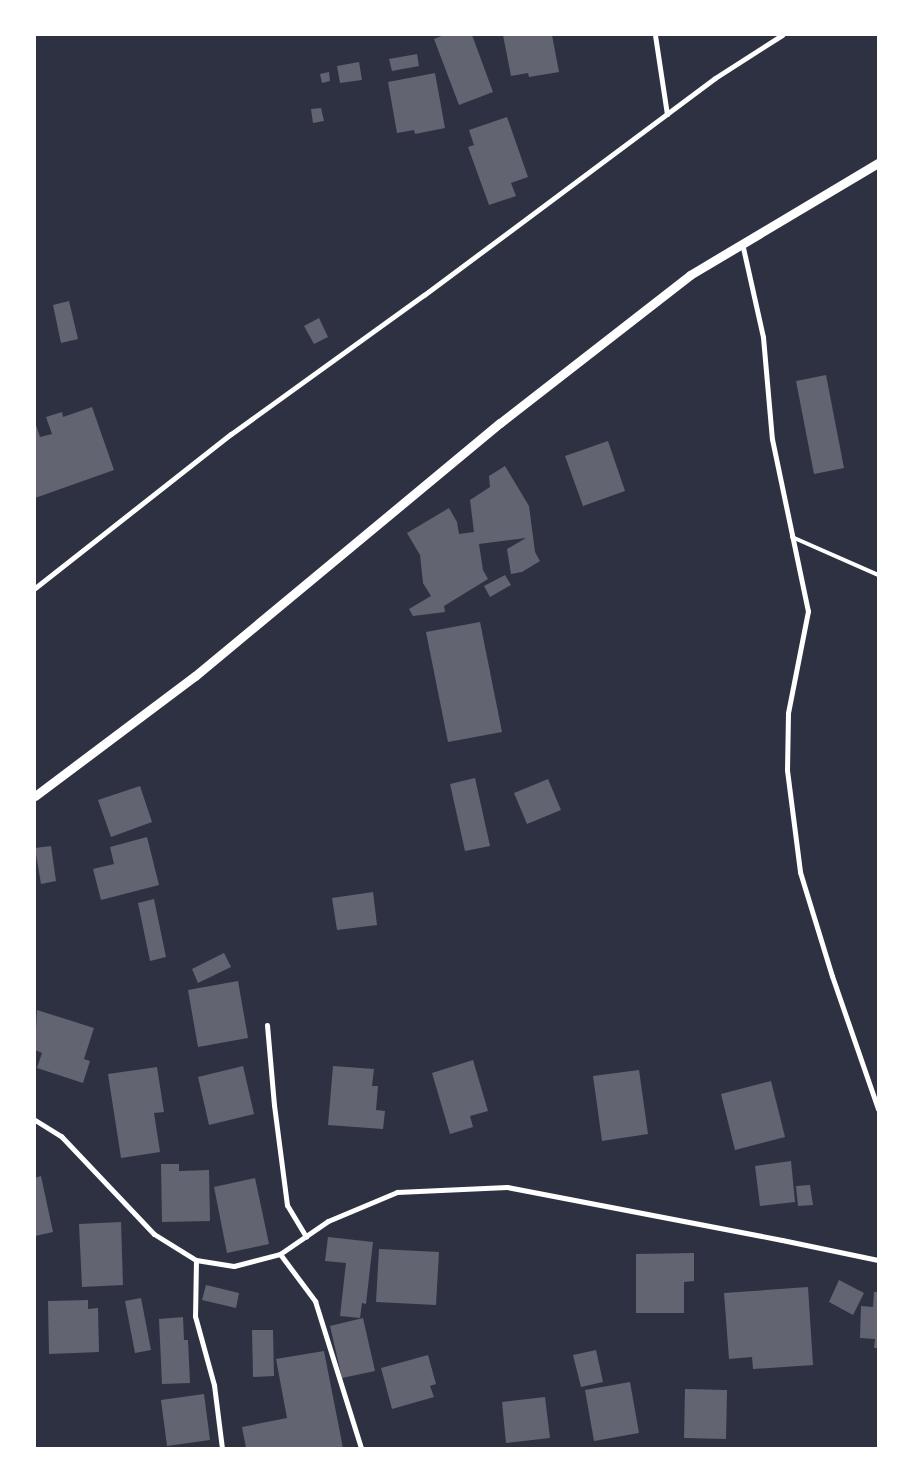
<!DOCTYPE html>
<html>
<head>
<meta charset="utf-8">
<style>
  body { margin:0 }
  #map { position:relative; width:913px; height:1483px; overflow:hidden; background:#2d3142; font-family:"Roboto Serif",serif }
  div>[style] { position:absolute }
  .building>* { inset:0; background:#626471 }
  .service>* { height:4px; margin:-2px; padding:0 2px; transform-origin:2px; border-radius:2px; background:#fff }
  .minor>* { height:5px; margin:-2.5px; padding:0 2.5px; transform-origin:2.5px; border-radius:2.5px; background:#fff }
  .tertiary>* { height:9px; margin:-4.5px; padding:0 4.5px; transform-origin:4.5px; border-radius:4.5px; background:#fff }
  span { translate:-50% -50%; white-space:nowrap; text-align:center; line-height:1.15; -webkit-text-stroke:4px #fff; paint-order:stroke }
  .frame { position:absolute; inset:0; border:36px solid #fff; pointer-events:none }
</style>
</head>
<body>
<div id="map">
  <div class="building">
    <i style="clip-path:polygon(444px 35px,472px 35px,493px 92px,459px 105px,434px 39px)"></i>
    <i style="clip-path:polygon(503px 35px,552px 35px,559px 72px,529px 77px,528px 73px,511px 76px)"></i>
    <i style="clip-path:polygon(417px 54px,419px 66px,392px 71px,389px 59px)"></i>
    <i style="clip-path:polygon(359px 62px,362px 80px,340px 83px,337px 66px)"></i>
    <i style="clip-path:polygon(329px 72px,330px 81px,322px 83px,320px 74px)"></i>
    <i style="clip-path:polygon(435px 73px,445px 128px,415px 134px,414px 130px,397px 133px,388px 82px)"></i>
    <i style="clip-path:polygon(321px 108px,324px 121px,313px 123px,311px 109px)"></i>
    <i style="clip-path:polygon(507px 117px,528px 177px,511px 183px,516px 196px,489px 205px,468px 147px,474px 145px,469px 130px)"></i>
    <i style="clip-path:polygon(69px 301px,78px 339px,61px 343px,53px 305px)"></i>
    <i style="clip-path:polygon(319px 318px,328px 337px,314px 344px,304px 326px)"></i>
    <i style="clip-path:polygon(826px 375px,844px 468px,814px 474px,796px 381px)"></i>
    <i style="clip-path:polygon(92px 407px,114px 470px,35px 498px,35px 422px,40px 437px,52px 434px,46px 417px,62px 412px,63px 417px)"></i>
    <i style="clip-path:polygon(608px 441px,625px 491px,583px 506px,565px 456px)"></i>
    <i style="clip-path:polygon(505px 466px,529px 506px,535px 552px,540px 561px,522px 572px,511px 574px,507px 549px,526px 538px,479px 544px,483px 570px,488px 579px,444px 606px,445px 612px,413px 616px,409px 609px,431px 596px,423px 583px,420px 555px,407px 533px,449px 508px,457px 522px,459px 534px,474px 532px,470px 500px,490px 487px,489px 476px)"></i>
    <i style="clip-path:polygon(505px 575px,511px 585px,490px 597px,484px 586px)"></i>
    <i style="clip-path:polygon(480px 622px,502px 732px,448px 742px,426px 632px)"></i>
    <i style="clip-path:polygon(475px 778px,490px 846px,465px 851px,450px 784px)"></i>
    <i style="clip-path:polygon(548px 779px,561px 810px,527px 824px,514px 793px)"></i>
    <i style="clip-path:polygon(140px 786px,152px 822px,111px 837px,98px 800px)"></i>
    <i style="clip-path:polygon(147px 837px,159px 885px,101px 900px,93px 869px,114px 864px,110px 847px)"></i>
    <i style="clip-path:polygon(51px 846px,56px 881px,41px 884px,35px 848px)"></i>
    <i style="clip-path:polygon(373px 892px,377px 925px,337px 930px,332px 898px)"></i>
    <i style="clip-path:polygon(154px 899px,166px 957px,150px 961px,138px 903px)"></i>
    <i style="clip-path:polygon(224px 953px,231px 967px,198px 983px,192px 969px)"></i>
    <i style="clip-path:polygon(238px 981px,248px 1038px,198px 1047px,188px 990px)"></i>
    <i style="clip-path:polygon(37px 1010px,94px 1028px,84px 1059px,90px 1061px,83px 1083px,37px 1068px,42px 1053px,35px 1050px)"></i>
    <i style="clip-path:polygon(473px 1060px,488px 1111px,470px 1116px,473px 1127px,450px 1134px,432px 1073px)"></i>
    <i style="clip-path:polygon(243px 1066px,254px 1114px,209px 1125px,198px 1077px)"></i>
    <i style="clip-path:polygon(333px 1066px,374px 1069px,372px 1086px,378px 1086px,376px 1110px,385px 1111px,383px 1129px,328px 1125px)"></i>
    <i style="clip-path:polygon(157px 1067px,164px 1112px,154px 1113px,160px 1152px,121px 1158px,108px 1074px)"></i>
    <i style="clip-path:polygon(639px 1070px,648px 1134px,602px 1141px,593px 1076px)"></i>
    <i style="clip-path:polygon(771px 1081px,785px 1137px,735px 1150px,721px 1094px)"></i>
    <i style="clip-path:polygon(791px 1161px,795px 1202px,760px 1206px,755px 1166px)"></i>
    <i style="clip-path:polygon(161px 1164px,179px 1164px,179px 1171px,209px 1170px,210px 1221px,162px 1222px)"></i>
    <i style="clip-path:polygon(41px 1176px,53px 1232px,35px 1236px,35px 1178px)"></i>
    <i style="clip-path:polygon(255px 1178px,269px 1244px,227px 1253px,214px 1187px)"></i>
    <i style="clip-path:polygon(810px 1185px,813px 1205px,798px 1206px,796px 1186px)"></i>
    <i style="clip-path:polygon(121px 1222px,123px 1285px,82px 1287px,79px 1224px)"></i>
    <i style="clip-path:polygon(328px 1237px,373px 1242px,366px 1304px,362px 1303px,360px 1318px,340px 1316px,346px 1263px,325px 1261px)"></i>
    <i style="clip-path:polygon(379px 1249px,439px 1252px,436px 1305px,376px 1302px)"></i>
    <i style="clip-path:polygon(694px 1253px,694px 1281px,684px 1282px,684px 1313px,636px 1313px,636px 1254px)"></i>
    <i style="clip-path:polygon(839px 1280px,864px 1293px,853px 1315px,829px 1302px)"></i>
    <i style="clip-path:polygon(206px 1285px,239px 1293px,236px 1308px,202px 1300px)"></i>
    <i style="clip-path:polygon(808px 1287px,813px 1365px,753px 1369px,752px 1357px,729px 1359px,724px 1293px)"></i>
    <i style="clip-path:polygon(874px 1292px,878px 1292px,878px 1348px,874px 1348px,875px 1339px,860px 1338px,861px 1306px,873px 1307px)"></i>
    <i style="clip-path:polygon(141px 1298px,151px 1350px,135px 1353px,125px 1301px)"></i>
    <i style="clip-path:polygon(88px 1300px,88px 1309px,98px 1308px,99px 1352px,49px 1354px,48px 1301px)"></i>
    <i style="clip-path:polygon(183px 1317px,184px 1340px,188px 1340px,190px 1383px,162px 1384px,159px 1319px)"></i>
    <i style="clip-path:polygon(363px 1318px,375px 1371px,342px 1378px,330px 1326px)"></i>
    <i style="clip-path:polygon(252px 1330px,273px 1330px,274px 1376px,253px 1377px)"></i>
    <i style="clip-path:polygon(596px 1350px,603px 1382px,581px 1387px,573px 1355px)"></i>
    <i style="clip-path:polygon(324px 1351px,343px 1448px,246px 1448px,242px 1427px,287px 1418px,276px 1359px)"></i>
    <i style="clip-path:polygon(428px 1355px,436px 1384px,430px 1386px,434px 1397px,392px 1409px,381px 1368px)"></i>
    <i style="clip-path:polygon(630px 1382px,639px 1433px,594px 1441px,585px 1390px)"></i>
    <i style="clip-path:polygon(685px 1389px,727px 1390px,726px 1439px,684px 1438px)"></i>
    <i style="clip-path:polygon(204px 1394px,210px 1440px,167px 1446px,161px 1400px)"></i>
    <i style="clip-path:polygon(545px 1397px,550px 1438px,506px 1443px,502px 1402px)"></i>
  </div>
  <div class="service">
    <i style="left:792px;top:537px;width:94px;rotate:23.8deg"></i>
  </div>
  <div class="minor">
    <i style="left:655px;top:35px;width:80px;rotate:81.4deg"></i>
    <i style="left:742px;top:243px;width:96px;rotate:77.4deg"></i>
    <i style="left:763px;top:337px;width:102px;rotate:85deg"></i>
    <i style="left:772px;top:439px;width:176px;rotate:78.2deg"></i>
    <i style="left:808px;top:611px;width:104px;rotate:101.1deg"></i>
    <i style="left:788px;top:713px;width:57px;rotate:91deg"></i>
    <i style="left:787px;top:770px;width:103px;rotate:82.7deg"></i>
    <i style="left:800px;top:872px;width:109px;rotate:72.9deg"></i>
    <i style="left:832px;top:976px;width:141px;rotate:70.9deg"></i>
    <i style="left:35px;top:588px;width:249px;rotate:-38.2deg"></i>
    <i style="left:231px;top:434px;width:238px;rotate:-35.8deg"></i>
    <i style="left:424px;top:295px;width:363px;rotate:-36.7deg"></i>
    <i style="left:715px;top:78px;width:80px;rotate:-32.7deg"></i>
    <i style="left:267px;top:1025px;width:80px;rotate:85deg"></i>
    <i style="left:274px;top:1105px;width:101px;rotate:82.6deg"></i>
    <i style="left:287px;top:1205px;width:37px;rotate:59deg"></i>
    <i style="left:35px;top:1120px;width:31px;rotate:32deg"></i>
    <i style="left:61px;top:1136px;width:135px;rotate:46.5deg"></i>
    <i style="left:154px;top:1234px;width:49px;rotate:31.8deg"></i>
    <i style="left:196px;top:1260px;width:38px;rotate:9deg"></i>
    <i style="left:234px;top:1266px;width:48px;rotate:-14.6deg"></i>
    <i style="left:280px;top:1254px;width:58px;rotate:-34.5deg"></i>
    <i style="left:328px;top:1221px;width:75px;rotate:-22.8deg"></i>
    <i style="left:397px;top:1192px;width:110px;rotate:-2.6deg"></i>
    <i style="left:507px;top:1187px;width:280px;rotate:10.9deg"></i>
    <i style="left:782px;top:1240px;width:98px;rotate:11.8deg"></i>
    <i style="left:280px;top:1254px;width:59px;rotate:53.3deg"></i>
    <i style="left:315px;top:1301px;width:154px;rotate:72.6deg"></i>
    <i style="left:196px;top:1260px;width:56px;rotate:91deg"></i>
    <i style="left:195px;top:1316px;width:72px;rotate:74.6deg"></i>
    <i style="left:214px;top:1385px;width:64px;rotate:82.8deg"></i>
  </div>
  <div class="tertiary">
    <i style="left:35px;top:796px;width:200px;rotate:-36.9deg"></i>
    <i style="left:195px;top:676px;width:396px;rotate:-39.7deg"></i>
    <i style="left:500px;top:423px;width:241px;rotate:-37.9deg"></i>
    <i style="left:690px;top:275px;width:219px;rotate:-30.8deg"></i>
  </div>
  <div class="frame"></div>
</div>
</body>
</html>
